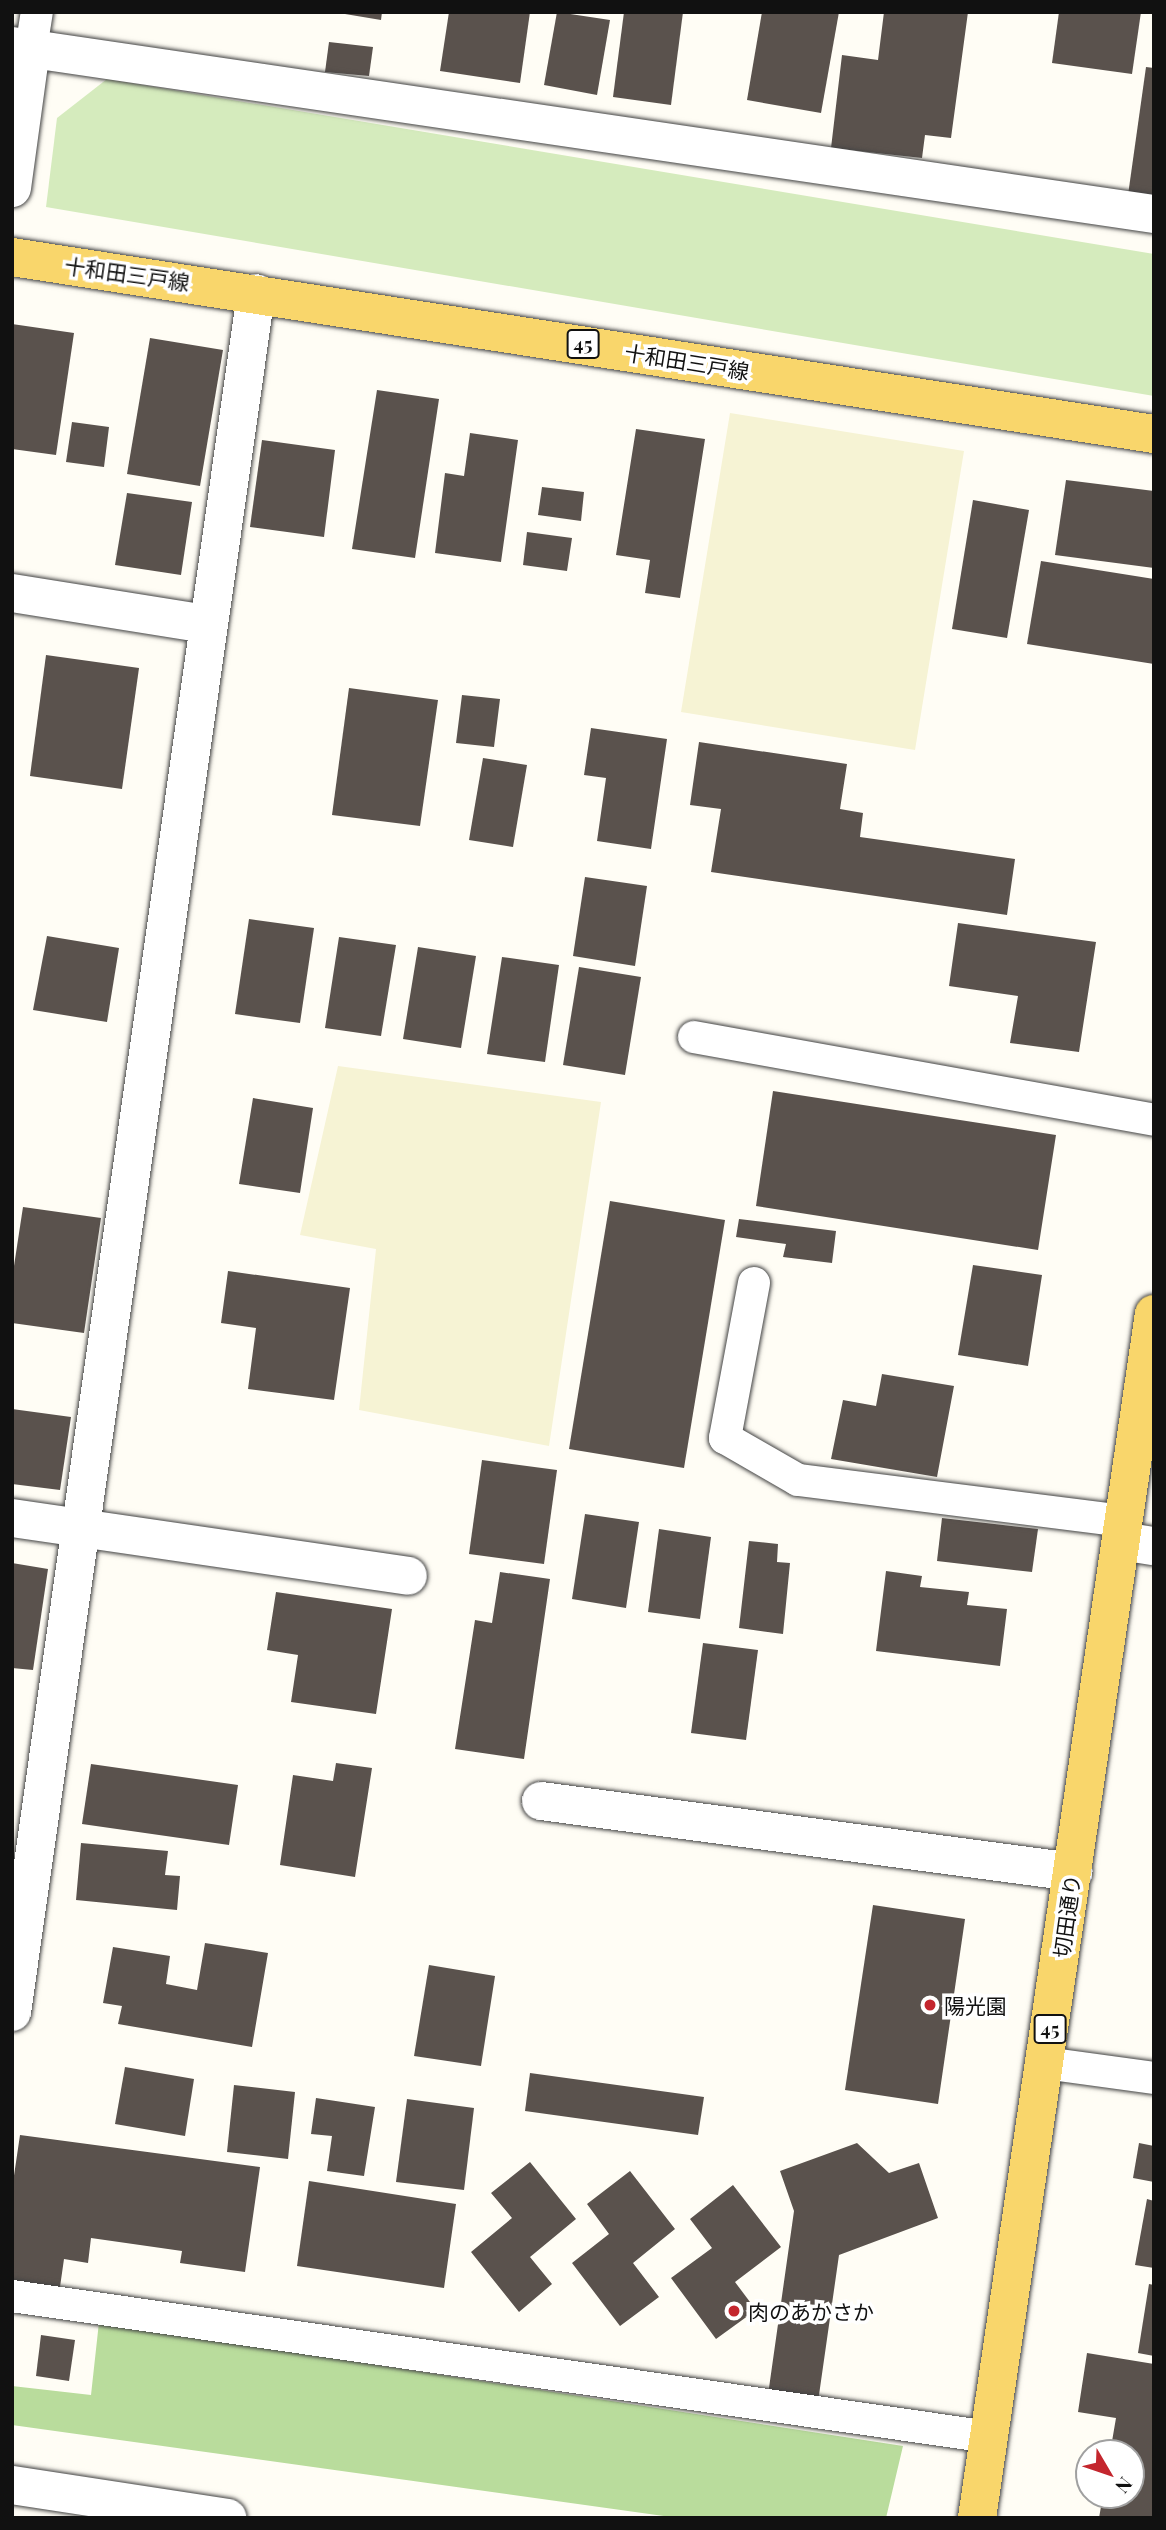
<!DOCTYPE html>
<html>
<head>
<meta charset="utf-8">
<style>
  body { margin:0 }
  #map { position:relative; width:1166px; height:2530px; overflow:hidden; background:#fffdf5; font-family:"Playfair Display","Noto Sans JP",serif }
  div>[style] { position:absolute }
  .farmland>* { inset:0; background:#f6f3d4 }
  .green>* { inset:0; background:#d5ebbd }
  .forest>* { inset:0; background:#b9dc9c }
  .building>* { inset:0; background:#5a524d }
  .roads { filter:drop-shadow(0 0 2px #444) drop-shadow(0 0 2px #444) }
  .service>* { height:32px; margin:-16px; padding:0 16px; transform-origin:16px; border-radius:16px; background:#fff }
  .minor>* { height:38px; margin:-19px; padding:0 19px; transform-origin:19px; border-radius:19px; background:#fff }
  .tertiary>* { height:38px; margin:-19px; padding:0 19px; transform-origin:19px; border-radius:19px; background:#fff }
  .primary>* { height:38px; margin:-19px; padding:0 19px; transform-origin:19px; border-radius:19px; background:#f9d66b }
  .dots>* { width:19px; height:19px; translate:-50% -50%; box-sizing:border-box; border:4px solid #fff; border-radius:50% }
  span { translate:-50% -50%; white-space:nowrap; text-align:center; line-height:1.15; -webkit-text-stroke:7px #fff; paint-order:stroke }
  .shield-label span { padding:2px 5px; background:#fff; border:2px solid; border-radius:5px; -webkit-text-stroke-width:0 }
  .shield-label { font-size:19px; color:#111; font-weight:700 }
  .street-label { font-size:21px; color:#111 }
  .poi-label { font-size:21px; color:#111 }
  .left { translate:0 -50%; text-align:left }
  .frame { position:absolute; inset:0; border:14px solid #111; pointer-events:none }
  .north { position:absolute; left:1075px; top:2439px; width:70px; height:70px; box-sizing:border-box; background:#fff; border:2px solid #a0a0a0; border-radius:50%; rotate:129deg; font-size:19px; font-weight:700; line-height:28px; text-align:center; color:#111 }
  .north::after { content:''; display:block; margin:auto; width:24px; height:32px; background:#c4262e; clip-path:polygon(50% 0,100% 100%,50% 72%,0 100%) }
</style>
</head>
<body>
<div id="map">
  <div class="farmland">
    <i style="clip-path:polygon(730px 413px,964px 451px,915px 750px,681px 712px)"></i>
    <i style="clip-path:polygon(338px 1066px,601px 1102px,549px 1446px,359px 1410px,376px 1249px,300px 1235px)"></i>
  </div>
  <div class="green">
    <i style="clip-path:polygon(107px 79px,1154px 254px,1154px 396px,46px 207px,57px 118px)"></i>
  </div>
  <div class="forest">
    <i style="clip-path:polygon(99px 2322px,903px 2446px,886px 2518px,678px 2518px,12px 2425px,12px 2386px,91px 2395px)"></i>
  </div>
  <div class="building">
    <i style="clip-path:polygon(333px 12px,382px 12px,381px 20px)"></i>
    <i style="clip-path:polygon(449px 12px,530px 12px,520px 83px,440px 71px)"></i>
    <i style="clip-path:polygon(557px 12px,610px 20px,597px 95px,544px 85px)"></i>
    <i style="clip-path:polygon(624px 12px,683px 12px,671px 105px,613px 97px)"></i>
    <i style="clip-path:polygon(762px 12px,839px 12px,821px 113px,747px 100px)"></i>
    <i style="clip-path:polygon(884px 12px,968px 12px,951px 138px,925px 135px,922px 158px,831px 148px,842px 55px,878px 60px)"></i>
    <i style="clip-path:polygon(1059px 12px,1141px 12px,1132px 74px,1052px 63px)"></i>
    <i style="clip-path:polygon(329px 42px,373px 47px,369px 76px,325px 72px)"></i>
    <i style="clip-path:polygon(1146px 67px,1154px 68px,1154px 198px,1128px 195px)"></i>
    <i style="clip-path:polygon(12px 324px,74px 333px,56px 455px,12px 449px)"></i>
    <i style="clip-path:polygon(150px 338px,223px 350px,200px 486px,127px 474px)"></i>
    <i style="clip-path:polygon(377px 390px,439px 399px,415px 558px,352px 549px)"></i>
    <i style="clip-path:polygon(72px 422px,109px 427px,104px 467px,66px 462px)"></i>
    <i style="clip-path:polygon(636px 429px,705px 439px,680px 598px,645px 593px,650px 560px,616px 555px)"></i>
    <i style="clip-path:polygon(470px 433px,518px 440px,501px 562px,435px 553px,445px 473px,464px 476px)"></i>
    <i style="clip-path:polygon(262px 440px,335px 450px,324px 537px,250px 527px)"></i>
    <i style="clip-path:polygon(1066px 480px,1154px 491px,1154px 568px,1055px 555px)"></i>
    <i style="clip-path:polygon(542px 487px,584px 492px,581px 521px,538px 515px)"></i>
    <i style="clip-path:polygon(127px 493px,192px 502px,181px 575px,115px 565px)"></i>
    <i style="clip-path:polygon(973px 500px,1029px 510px,1007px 638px,952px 629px)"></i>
    <i style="clip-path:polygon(527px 532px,572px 538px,567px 571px,523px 565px)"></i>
    <i style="clip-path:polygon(1041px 561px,1154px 579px,1154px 664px,1027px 644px)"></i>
    <i style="clip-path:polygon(46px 655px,139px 668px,122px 789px,30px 776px)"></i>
    <i style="clip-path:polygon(349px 688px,438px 700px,420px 826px,332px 815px)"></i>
    <i style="clip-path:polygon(462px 695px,500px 699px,494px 747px,456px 743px)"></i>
    <i style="clip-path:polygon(591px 728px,667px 739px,651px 849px,597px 841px,606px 778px,584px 775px)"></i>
    <i style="clip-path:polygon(699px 742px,847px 764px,840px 809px,863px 813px,860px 837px,1015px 859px,1007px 915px,711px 872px,721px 809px,690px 805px)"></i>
    <i style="clip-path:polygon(483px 758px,527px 765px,513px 847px,469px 840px)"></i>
    <i style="clip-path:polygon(585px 877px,647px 886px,635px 966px,573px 956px)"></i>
    <i style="clip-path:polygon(249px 919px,314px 928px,300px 1023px,235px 1014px)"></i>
    <i style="clip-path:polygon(958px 923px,1096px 942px,1079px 1052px,1010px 1043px,1018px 996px,949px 986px)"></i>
    <i style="clip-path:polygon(47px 936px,119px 948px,107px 1022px,33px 1010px)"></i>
    <i style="clip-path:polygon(339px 937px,396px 945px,381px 1036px,325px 1028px)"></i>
    <i style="clip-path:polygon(418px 947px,476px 956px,461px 1048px,403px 1039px)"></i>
    <i style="clip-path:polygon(502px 957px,559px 965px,545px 1062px,487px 1054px)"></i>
    <i style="clip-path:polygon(579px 967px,641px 977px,625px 1075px,563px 1065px)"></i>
    <i style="clip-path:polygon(773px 1091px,1056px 1135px,1038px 1250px,756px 1206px)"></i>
    <i style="clip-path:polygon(253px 1098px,313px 1108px,300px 1193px,239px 1184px)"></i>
    <i style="clip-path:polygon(610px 1201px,725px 1220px,684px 1468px,569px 1449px)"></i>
    <i style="clip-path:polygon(23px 1207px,101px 1218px,84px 1333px,12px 1323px,12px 1279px)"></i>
    <i style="clip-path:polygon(739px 1219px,836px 1231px,832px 1263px,783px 1257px,786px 1244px,736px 1237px)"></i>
    <i style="clip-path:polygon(973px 1265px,1042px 1275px,1028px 1366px,958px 1355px)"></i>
    <i style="clip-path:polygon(228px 1271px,350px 1288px,334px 1400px,248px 1389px,256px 1328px,221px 1323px)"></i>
    <i style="clip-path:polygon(882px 1374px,954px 1386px,937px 1477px,831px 1459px,843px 1400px,876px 1406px)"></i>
    <i style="clip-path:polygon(12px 1409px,71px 1417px,60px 1490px,12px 1484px)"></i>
    <i style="clip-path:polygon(482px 1460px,557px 1470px,544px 1564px,469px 1554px)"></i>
    <i style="clip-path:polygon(585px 1514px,639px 1522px,626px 1608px,572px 1599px)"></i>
    <i style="clip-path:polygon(942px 1518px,1038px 1529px,1032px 1572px,937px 1561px)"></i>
    <i style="clip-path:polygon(659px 1529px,711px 1537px,700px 1619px,648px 1612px)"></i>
    <i style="clip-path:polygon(749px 1541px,778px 1544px,777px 1562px,790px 1563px,783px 1634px,739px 1628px)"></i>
    <i style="clip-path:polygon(12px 1563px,48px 1569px,33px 1670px,12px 1668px)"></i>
    <i style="clip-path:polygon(886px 1571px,922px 1576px,920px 1587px,969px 1592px,967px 1605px,1007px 1609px,1000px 1666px,876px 1651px)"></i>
    <i style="clip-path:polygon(500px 1572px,550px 1579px,524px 1759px,455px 1749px,475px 1620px,492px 1623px)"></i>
    <i style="clip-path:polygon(276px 1592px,392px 1609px,376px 1714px,291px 1702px,298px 1655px,267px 1650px)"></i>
    <i style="clip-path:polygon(703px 1643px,758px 1650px,746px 1740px,691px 1733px)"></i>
    <i style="clip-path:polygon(336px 1763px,372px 1768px,355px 1877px,280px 1865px,293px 1775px,333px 1781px)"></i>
    <i style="clip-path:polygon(91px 1764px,238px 1785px,229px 1845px,82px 1824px)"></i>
    <i style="clip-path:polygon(81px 1843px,168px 1851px,165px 1875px,180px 1876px,177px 1910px,76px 1900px)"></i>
    <i style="clip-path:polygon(873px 1905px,965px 1919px,938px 2104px,845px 2090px)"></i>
    <i style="clip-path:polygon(205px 1943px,268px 1953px,252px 2047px,118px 2024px,122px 2006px,103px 2003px,113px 1947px,170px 1956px,166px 1984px,197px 1990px)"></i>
    <i style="clip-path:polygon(429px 1965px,495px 1976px,481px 2066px,414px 2056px)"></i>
    <i style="clip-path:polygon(125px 2067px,194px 2079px,185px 2136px,115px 2124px)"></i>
    <i style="clip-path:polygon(530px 2073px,704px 2097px,698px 2135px,525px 2111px)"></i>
    <i style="clip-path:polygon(234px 2085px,295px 2092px,288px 2159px,227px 2152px)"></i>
    <i style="clip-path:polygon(316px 2098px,375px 2107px,364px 2176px,327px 2171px,332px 2136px,311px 2134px)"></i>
    <i style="clip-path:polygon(407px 2099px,474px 2108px,464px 2190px,396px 2182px)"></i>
    <i style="clip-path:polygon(20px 2135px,260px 2167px,245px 2272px,180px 2263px,182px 2251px,91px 2238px,88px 2263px,64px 2259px,60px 2287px,12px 2281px,12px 2189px)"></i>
    <i style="clip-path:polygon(857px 2143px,889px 2173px,919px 2163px,938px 2218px,839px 2255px,818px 2402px,768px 2395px,794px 2211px,780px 2171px)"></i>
    <i style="clip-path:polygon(1139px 2143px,1154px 2146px,1154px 2182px,1133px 2178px)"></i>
    <i style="clip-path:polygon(530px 2162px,576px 2219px,530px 2257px,552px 2284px,519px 2312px,471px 2252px,512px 2218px,491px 2193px)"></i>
    <i style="clip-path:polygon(630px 2171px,675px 2229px,633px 2263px,659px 2297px,620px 2326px,572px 2263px,609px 2234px,587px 2204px)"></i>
    <i style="clip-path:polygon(309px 2181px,456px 2204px,444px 2288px,297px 2266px)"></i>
    <i style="clip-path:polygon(733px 2185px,781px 2247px,735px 2282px,756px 2310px,716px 2339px,671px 2278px,712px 2248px,690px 2219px)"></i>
    <i style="clip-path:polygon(1147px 2199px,1154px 2201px,1154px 2268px,1135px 2265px)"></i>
    <i style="clip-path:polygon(1149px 2284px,1154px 2285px,1154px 2356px,1138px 2353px)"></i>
    <i style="clip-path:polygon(41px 2335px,75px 2340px,69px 2381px,36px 2376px)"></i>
    <i style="clip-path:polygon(1087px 2353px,1154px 2364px,1154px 2518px,1099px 2518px,1103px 2495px,1131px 2495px,1131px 2453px,1110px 2453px,1116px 2418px,1078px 2412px)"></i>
  </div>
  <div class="roads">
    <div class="service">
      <i style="left:31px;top:49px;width:37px;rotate:-81deg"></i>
      <i style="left:694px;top:1037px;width:467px;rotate:10.2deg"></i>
      <i style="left:754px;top:1283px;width:158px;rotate:100.6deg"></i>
      <i style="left:725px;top:1438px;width:84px;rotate:29.9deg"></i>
      <i style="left:798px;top:1480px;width:329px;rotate:7.2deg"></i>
      <i style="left:1045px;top:2063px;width:110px;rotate:7.8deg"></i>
      <i style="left:12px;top:2296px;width:987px;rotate:8.21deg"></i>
    </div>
    <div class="minor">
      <i style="left:12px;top:46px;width:1154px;rotate:8.37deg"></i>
      <i style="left:12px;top:188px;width:140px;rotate:-82.2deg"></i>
      <i style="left:12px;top:593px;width:195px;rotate:9.1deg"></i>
      <i style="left:12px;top:1518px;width:400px;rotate:8.3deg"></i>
      <i style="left:1121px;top:1541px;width:33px;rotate:9deg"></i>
      <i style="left:541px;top:1801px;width:537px;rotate:7.6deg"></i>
      <i style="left:12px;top:2012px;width:1736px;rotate:-81.92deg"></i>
    </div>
    <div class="tertiary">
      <i style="left:12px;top:2485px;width:218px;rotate:8.7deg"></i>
    </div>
    <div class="primary">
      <i style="left:12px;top:257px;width:1156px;rotate:8.81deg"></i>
      <i style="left:977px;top:2518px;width:1217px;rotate:-81.64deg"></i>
    </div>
  </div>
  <div class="dots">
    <i style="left:930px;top:2005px;background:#c4262e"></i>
    <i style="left:734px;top:2311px;background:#c4262e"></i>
  </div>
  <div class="shield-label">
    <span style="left:583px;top:344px">45</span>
    <span style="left:1050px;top:2029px">45</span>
  </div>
  <div class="street-label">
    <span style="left:127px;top:273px;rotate:8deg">十和田三戸線</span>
    <span style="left:687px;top:361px;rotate:9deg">十和田三戸線</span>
    <span style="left:1066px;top:1916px;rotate:-82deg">切田通り</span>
  </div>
  <div class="poi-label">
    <span class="left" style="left:944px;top:2005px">陽光園</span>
    <span class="left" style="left:748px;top:2311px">肉のあかさか</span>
  </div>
  <div class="frame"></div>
  <div class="north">N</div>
</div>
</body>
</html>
